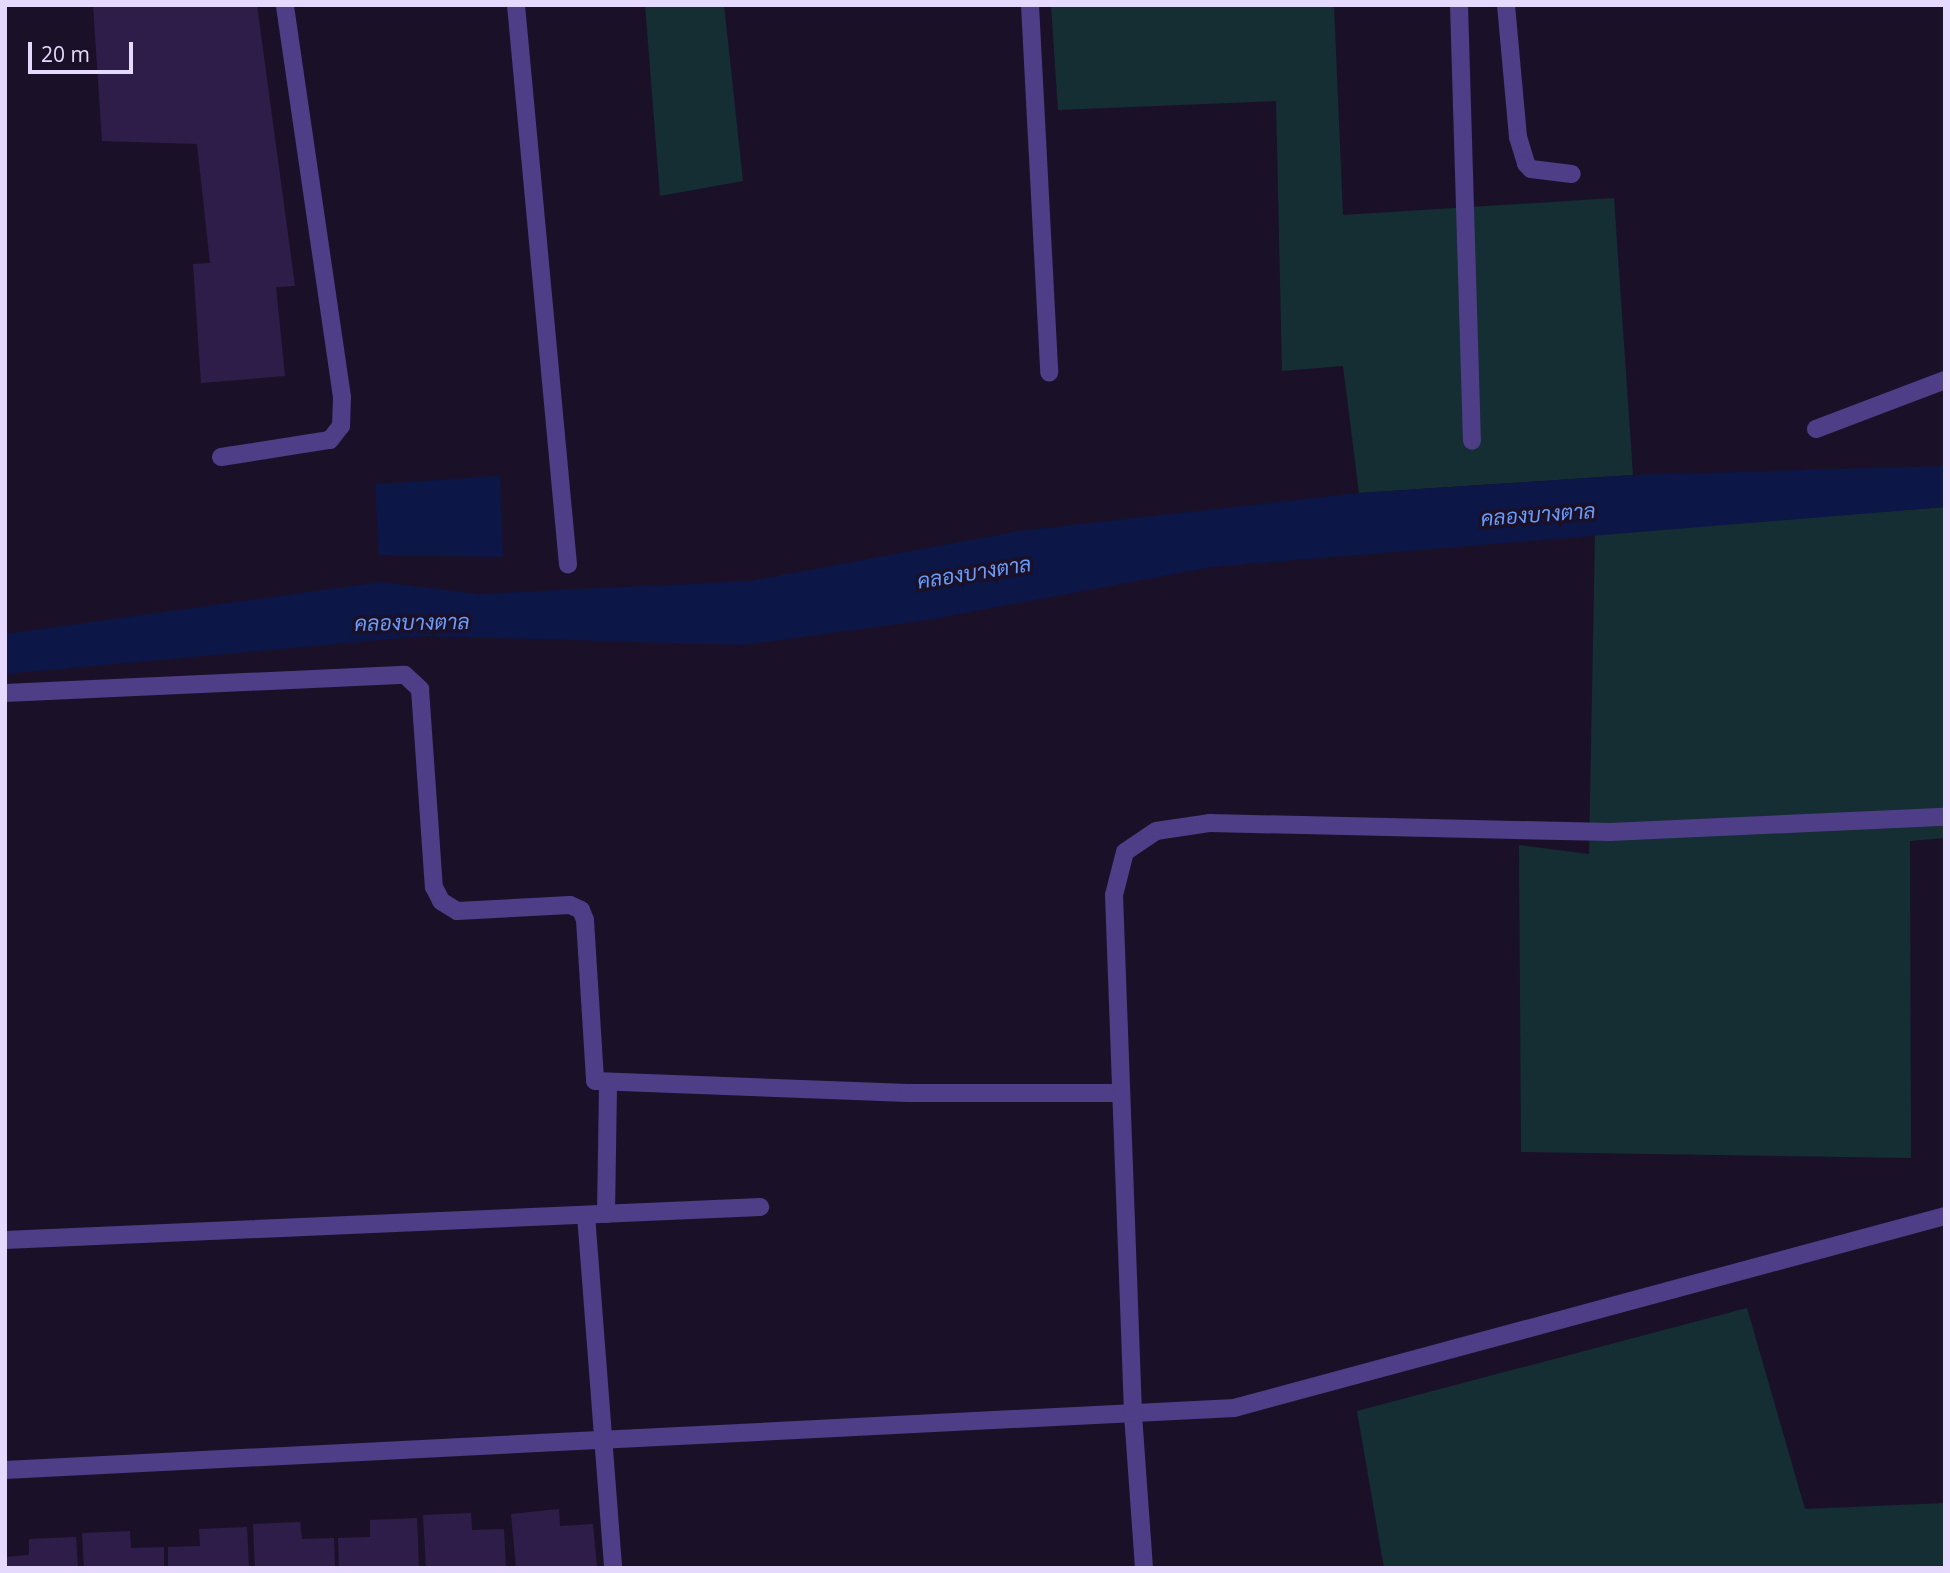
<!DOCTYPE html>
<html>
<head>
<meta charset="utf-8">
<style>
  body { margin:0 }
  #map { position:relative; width:1950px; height:1573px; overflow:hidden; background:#1a1129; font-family:"Open Sans",Sarabun,sans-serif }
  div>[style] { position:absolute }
  .green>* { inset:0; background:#142e33 }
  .water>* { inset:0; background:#0c1647 }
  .building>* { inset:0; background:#2f1d49 }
  .lane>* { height:18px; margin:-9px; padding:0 9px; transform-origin:9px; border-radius:9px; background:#4e3d87 }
  .street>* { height:18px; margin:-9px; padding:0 9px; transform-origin:9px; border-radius:9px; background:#4e3d87 }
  span { translate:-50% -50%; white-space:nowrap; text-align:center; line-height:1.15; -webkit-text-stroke:7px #1a1129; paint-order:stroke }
  .water-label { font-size:21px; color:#6a9cfc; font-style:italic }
  .frame { position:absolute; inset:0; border:7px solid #e5d9fe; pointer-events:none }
  .scale { position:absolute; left:28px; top:42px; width:105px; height:32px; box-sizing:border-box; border:4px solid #e5d9fe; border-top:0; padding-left:9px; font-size:21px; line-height:24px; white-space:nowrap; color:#e5d9fe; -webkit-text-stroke:5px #1a1129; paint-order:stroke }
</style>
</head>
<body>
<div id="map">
  <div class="green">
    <i style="clip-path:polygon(645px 5px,724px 5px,743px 181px,660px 196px)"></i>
    <i style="clip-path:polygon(1051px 5px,1334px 5px,1343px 215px,1614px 198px,1633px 475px,1359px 493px,1343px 366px,1282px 371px,1276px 101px,1058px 110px)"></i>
    <i style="clip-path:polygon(1945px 507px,1945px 838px,1910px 841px,1911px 1158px,1521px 1152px,1519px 845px,1589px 854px,1595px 533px)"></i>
    <i style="clip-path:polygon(1747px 1308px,1805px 1509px,1945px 1503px,1945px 1568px,1384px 1568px,1357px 1411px)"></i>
  </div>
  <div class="water">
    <i style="clip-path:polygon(1945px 466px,1945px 507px,1212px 567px,927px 620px,743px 645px,425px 636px,5px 674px,5px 634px,381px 582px,478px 594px,750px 581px,1019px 531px,1359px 493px,1633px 475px)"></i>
    <i style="clip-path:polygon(500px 476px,503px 557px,379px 555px,375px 484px)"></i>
  </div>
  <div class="building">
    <i style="clip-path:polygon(93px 5px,257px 5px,295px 286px,276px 287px,285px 376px,201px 383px,193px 264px,210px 263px,197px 144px,102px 141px)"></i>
    <i style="clip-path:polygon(559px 1509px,560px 1526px,593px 1524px,597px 1568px,516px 1568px,511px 1514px)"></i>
    <i style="clip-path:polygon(471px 1513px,472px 1530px,504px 1529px,506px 1568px,426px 1568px,423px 1515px)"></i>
    <i style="clip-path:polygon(417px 1518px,419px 1568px,339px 1568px,338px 1538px,370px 1537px,370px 1520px)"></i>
    <i style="clip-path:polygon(300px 1522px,302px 1539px,334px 1538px,335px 1568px,255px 1568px,253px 1524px)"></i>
    <i style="clip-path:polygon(247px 1527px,249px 1568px,168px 1568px,168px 1547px,200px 1546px,199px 1529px)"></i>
    <i style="clip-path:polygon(130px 1531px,131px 1548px,164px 1547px,164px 1568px,84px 1568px,82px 1533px)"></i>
    <i style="clip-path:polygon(76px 1537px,78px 1568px,5px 1568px,5px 1557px,29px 1555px,29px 1539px)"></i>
  </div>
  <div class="lane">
    <i style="left:1816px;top:429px;width:138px;rotate:-20.8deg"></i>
    <i style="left:5px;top:693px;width:400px;rotate:-2.6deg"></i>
    <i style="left:405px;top:675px;width:21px;rotate:43deg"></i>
    <i style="left:420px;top:689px;width:198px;rotate:86deg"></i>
    <i style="left:434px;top:887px;width:16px;rotate:63deg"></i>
    <i style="left:441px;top:901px;width:19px;rotate:32deg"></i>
    <i style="left:457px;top:911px;width:113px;rotate:-3deg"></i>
    <i style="left:570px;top:905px;width:12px;rotate:24deg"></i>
    <i style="left:581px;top:910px;width:11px;rotate:68deg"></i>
    <i style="left:585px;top:920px;width:161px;rotate:86.4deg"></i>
    <i style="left:595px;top:1081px;width:313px;rotate:2.2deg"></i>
    <i style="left:606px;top:1214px;width:130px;rotate:-89.1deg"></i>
  </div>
  <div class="street">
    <i style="left:516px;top:5px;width:562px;rotate:84.69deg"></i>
    <i style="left:1030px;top:5px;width:368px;rotate:87deg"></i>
    <i style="left:1459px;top:5px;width:436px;rotate:88.3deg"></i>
    <i style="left:1506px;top:5px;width:133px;rotate:84.8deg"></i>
    <i style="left:1518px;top:137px;width:28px;rotate:73deg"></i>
    <i style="left:1526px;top:164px;width:7px;rotate:45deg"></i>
    <i style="left:1531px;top:169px;width:41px;rotate:7deg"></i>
    <i style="left:221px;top:457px;width:110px;rotate:-8.9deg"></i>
    <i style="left:330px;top:440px;width:18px;rotate:-52deg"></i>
    <i style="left:341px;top:426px;width:29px;rotate:-88deg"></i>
    <i style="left:342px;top:397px;width:396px;rotate:-98.3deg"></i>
    <i style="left:908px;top:1093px;width:213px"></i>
    <i style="left:586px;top:1215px;width:354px;rotate:85.6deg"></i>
    <i style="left:5px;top:1240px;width:756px;rotate:-2.5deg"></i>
    <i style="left:5px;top:1470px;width:1231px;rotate:-2.89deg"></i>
    <i style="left:1234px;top:1408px;width:736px;rotate:-15.11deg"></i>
    <i style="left:1144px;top:1568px;width:155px;rotate:-94.1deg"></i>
    <i style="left:1133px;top:1413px;width:518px;rotate:-92.1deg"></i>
    <i style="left:1114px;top:895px;width:44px;rotate:-75.7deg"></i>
    <i style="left:1125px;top:852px;width:37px;rotate:-34deg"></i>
    <i style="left:1156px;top:831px;width:55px;rotate:-8.4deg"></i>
    <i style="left:1210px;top:823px;width:400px;rotate:1.3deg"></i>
    <i style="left:1610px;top:832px;width:335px;rotate:-2.6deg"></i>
  </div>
  <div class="water-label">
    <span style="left:1538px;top:514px;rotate:-4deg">คลองบางตาล</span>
    <span style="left:974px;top:572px;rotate:-9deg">คลองบางตาล</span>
    <span style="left:412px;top:622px;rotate:-1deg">คลองบางตาล</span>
  </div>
  <div class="frame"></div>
  <div class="scale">20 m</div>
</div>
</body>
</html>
